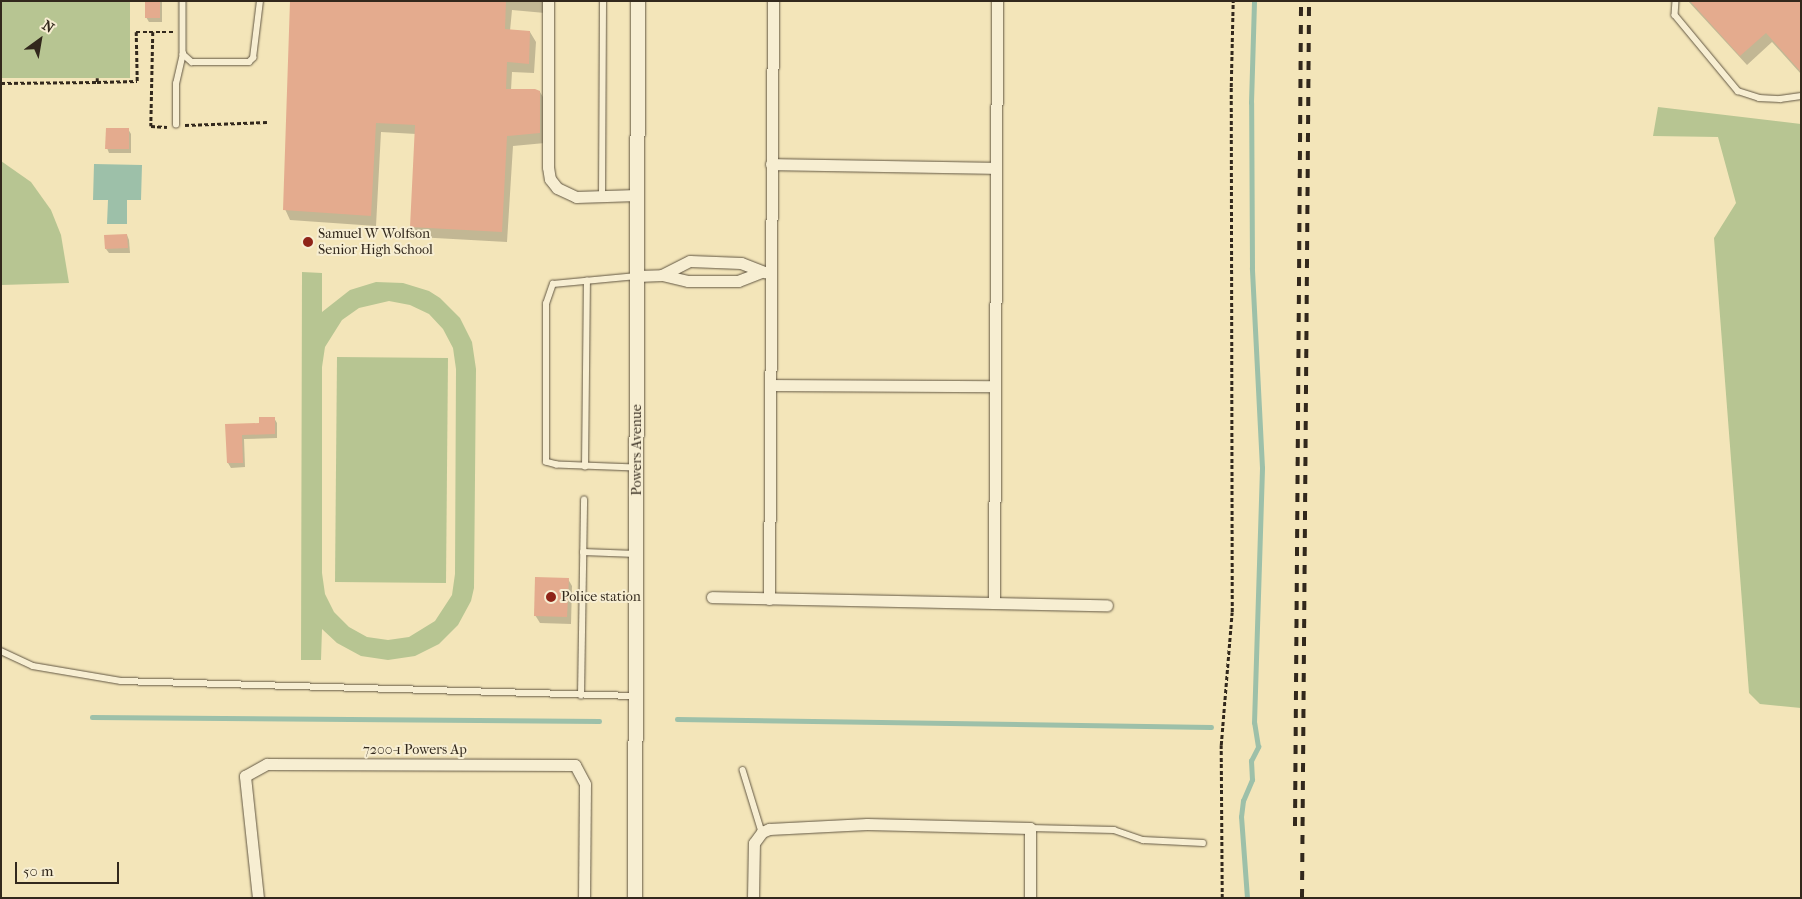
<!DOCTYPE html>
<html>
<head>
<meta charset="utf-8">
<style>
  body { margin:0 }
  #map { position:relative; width:1802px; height:899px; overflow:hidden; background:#f3e5b9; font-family:"IM FELL French Canon",serif }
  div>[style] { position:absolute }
  .green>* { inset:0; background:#b7c592 }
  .water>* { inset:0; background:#9dc0a9 }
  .shadow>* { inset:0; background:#0003 }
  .stream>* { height:4.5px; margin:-2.25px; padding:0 2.25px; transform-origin:2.25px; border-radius:2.25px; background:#9dc0a9 }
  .building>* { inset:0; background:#e4ab8e }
  .path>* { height:2.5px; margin-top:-1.25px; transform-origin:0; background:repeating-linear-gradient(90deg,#32281c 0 4px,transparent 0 6.5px) }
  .roads { filter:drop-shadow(0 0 1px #625743) drop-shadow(0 0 1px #625743) }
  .service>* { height:5.5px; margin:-2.75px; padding:0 2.75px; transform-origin:2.75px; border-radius:2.75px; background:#f7eed2 }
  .minor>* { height:11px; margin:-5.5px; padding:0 5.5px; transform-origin:5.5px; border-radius:5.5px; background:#f7eed2 }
  .tertiary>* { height:14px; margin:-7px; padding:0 7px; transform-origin:7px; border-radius:7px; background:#f7eed2 }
  .rail>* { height:4px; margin-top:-2px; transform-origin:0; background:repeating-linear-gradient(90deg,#32281c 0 9px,transparent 0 18px) }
  .dots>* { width:14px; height:14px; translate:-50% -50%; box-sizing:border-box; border:2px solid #f7eed2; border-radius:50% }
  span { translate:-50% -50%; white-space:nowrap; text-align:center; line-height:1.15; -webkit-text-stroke:4px #f7eed2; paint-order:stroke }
  .poi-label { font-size:14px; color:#32281c }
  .left { translate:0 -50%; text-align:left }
  .street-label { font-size:14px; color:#32281c }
  .frame { position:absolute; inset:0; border:2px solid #32281c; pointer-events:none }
  .north { position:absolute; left:15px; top:15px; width:50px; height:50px; -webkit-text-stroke:4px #f7eed2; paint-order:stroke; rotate:32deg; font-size:14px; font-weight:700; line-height:20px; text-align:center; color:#32281c }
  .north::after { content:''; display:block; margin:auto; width:18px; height:22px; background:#32281c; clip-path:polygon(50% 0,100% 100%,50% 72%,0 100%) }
  .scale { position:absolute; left:15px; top:862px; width:104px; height:22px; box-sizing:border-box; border:2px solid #32281c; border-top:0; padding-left:6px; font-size:15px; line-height:18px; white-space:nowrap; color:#32281c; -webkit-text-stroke:4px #f7eed2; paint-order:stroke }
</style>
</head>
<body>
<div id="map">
  <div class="green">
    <i style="clip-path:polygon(1px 1px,130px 1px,130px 78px,1px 78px)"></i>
    <i style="clip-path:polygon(1658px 107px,1801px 124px,1801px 708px,1760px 704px,1749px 693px,1714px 238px,1736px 203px,1718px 137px,1653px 136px)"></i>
    <i style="clip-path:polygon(1px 161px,31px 182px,51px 210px,61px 235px,69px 283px,1px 285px)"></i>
    <i style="clip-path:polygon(evenodd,302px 272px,322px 273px,322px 312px,350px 290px,376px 282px,403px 283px,429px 291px,440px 298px,460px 318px,472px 342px,476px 369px,474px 588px,471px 601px,458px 625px,439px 644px,415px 656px,388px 660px,361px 656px,337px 643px,322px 629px,321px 660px,301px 660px,302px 272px,389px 301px,410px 305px,429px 314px,443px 329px,453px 348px,456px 369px,455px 574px,452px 595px,435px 621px,409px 637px,388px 640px,367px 637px,349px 627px,334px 612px,325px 594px,322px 573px,322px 367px,325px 347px,342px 320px,359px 308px,389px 301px)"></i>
    <i style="clip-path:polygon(337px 357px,448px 358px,446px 583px,335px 582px)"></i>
  </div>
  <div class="water">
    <i style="clip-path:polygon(94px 164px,142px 165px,141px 200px,127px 200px,127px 224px,107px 224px,108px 200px,93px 200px)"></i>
  </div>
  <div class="shadow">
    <i style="clip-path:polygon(147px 1px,162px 1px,162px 22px,149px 22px,146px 17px)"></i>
    <i style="clip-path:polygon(291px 1px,546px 1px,545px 13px,512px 10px,510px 31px,530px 32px,536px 42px,534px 73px,512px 72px,511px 90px,540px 92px,546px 102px,545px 143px,513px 146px,507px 242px,417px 237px,411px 227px,416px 134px,381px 132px,376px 226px,290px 220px,285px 209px)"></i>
    <i style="clip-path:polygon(1688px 1px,1801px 1px,1801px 74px,1772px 42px,1747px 65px)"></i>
    <i style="clip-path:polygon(128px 129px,131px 134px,131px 153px,109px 153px,107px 148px)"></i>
    <i style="clip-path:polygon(127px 235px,129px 240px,130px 253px,109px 253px,106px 249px)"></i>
    <i style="clip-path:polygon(274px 418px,277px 423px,277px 438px,244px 439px,245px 467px,231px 468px,228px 463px,227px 425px,261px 424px)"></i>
    <i style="clip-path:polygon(568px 579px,572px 586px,571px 624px,540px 623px,535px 615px)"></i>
  </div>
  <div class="stream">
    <i style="left:92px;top:717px;width:507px;rotate:0.45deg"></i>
    <i style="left:677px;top:719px;width:534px;rotate:0.86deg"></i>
    <i style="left:1247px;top:898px;width:81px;rotate:-94.2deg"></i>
    <i style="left:1241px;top:817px;width:16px;rotate:-83deg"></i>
    <i style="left:1243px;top:801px;width:23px;rotate:-67deg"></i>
    <i style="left:1252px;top:780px;width:19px;rotate:-93deg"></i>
    <i style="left:1251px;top:761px;width:16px;rotate:-63deg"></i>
    <i style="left:1258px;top:747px;width:24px;rotate:-99deg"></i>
    <i style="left:1254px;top:723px;width:255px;rotate:-88.2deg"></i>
    <i style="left:1262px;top:468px;width:200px;rotate:-92.9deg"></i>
    <i style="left:1252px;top:268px;width:165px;rotate:-90.3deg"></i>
    <i style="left:1251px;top:103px;width:102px;rotate:-88.3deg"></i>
  </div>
  <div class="building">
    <i style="clip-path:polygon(145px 1px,160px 1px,160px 18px,145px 18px)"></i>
    <i style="clip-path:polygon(290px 1px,506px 1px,505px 29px,530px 31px,529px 64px,507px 62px,506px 89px,535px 89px,540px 91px,540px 133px,507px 136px,502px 232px,410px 227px,415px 125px,376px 123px,371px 216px,283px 210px)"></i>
    <i style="clip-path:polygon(1690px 1px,1801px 1px,1801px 72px,1766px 33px,1740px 56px)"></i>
    <i style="clip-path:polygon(106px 128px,129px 128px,129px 149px,105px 149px)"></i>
    <i style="clip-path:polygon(127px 234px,128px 248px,105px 249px,104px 235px)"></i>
    <i style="clip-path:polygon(259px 417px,275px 417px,275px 434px,242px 435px,243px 463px,227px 463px,225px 424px,259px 423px)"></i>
    <i style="clip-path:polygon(535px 577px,569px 578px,567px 617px,534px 616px)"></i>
  </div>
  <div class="path">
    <i style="left:153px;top:32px;width:94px;rotate:91.2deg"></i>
    <i style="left:151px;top:126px;width:16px;rotate:4deg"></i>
    <i style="left:97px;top:82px;width:40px;rotate:-1.4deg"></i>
    <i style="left:137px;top:81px;width:49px;rotate:-91.2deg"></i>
    <i style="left:136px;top:32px;width:37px"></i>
    <i style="left:1px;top:83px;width:96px;rotate:-0.6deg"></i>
    <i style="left:97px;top:82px;width:4px;rotate:-90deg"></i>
    <i style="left:185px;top:125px;width:82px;rotate:-2.1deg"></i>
    <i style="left:1222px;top:898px;width:153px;rotate:-90.4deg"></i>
    <i style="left:1221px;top:745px;width:133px;rotate:-85.3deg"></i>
    <i style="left:1232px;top:612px;width:525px;rotate:-90.11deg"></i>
    <i style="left:1231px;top:87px;width:86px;rotate:-88.7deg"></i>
  </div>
  <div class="roads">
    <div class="service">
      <i style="left:183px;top:1px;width:53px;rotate:90deg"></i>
      <i style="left:183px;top:54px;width:12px;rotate:42deg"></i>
      <i style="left:192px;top:62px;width:57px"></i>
      <i style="left:249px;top:62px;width:6px;rotate:-45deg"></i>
      <i style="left:253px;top:58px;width:57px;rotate:-83deg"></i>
      <i style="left:1676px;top:1px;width:14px;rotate:94deg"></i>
      <i style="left:1675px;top:15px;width:99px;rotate:50.3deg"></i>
      <i style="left:1738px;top:91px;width:22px;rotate:18deg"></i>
      <i style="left:1759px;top:98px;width:21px;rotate:3deg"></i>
      <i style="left:1780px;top:99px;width:21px;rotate:-8deg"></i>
      <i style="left:176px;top:125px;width:41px;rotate:-90deg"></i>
      <i style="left:176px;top:84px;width:31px;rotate:-77deg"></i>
      <i style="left:602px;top:196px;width:195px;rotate:-89.7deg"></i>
      <i style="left:585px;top:467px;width:186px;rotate:-89.4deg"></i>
      <i style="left:635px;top:468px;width:78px;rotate:-177.8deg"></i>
      <i style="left:557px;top:465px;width:11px;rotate:-165deg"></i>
      <i style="left:546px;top:462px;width:158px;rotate:-90deg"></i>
      <i style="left:546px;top:304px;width:21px;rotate:-71deg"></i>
      <i style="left:553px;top:284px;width:84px;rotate:-5.4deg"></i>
      <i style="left:583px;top:552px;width:53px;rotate:2.2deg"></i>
      <i style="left:1px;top:651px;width:35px;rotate:25deg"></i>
      <i style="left:33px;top:666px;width:89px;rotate:9.7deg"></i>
      <i style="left:121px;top:681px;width:515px;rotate:1.67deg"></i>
      <i style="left:581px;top:696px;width:196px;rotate:-89.1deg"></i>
      <i style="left:743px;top:770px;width:65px;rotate:73deg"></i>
      <i style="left:1030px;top:828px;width:84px;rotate:1.4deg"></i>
      <i style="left:1114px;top:830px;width:31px;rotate:19deg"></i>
      <i style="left:1143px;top:840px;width:60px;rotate:2.9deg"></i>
    </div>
    <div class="minor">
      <i style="left:548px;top:1px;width:166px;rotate:90deg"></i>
      <i style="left:548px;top:167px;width:12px;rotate:81deg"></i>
      <i style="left:550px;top:179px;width:11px;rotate:52deg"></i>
      <i style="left:557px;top:188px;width:21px;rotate:25deg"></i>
      <i style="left:576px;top:197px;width:61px;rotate:-1.9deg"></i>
      <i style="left:771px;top:164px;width:225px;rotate:1deg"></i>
      <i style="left:662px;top:275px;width:31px;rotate:-27deg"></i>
      <i style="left:690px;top:261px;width:51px;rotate:2.2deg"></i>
      <i style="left:741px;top:263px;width:26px;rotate:21deg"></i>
      <i style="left:637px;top:276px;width:25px;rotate:-2deg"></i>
      <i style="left:662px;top:275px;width:27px;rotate:13deg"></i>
      <i style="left:688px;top:281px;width:50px"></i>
      <i style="left:738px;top:281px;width:26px;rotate:-21deg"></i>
      <i style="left:770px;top:385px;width:225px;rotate:0.3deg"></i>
      <i style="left:712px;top:597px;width:395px;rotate:1.2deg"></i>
      <i style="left:769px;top:599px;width:598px;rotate:-89.62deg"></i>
      <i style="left:994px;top:603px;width:602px;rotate:-89.71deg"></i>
      <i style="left:258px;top:898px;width:123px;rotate:-96.1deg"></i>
      <i style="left:245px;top:776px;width:25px;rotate:-29deg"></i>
      <i style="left:267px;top:764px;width:308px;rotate:0.2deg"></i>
      <i style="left:575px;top:765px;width:21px;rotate:62deg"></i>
      <i style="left:585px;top:784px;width:114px;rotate:90.5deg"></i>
      <i style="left:753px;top:898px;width:55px;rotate:-89deg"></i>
      <i style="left:754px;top:843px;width:14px;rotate:-54deg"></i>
      <i style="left:762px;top:832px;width:8px;rotate:-23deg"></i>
      <i style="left:769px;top:829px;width:98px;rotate:-2.9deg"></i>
      <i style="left:867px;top:824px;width:163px;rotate:1.4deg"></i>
      <i style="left:1030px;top:828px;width:70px;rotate:90deg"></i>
    </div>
    <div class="tertiary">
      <i style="left:635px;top:898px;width:897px;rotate:-89.81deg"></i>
    </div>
  </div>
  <div class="rail">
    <i style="left:1295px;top:826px;width:825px;rotate:-89.58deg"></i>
    <i style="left:1302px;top:898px;width:897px;rotate:-89.55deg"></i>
  </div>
  <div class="dots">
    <i style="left:308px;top:242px;background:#8f2418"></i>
    <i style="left:551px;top:597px;background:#8f2418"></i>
  </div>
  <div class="poi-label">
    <span class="left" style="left:318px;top:242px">Samuel W Wolfson<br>Senior High School</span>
    <span class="left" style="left:561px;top:597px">Police station</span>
  </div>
  <div class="street-label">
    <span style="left:637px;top:450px;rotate:-90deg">Powers Avenue</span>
    <span style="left:415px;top:750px">7200-1 Powers Ap</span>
  </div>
  <div class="frame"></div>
  <div class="north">N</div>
  <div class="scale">50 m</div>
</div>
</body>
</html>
